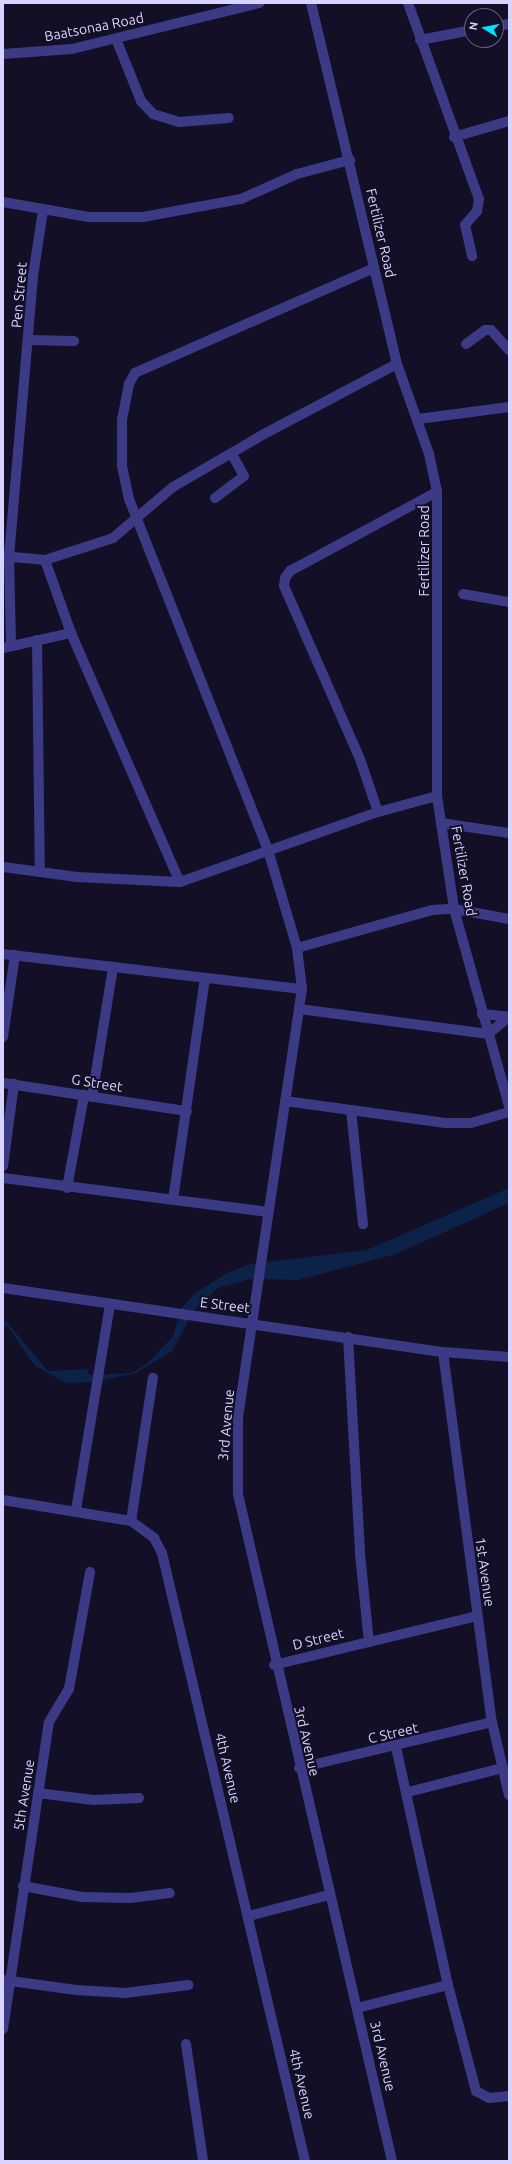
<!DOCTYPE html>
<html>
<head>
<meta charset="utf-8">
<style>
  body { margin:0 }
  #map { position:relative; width:512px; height:2164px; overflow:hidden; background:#130f26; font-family:Ubuntu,sans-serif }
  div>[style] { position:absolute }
  .water>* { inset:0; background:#0c2248 }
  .minor>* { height:10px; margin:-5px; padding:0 5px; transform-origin:5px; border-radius:5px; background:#3d3a85 }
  span { translate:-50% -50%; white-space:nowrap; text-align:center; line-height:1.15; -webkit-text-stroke:4px #130f26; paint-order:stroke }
  .street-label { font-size:14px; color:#d9d4ff }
  .frame { position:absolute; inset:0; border:4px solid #d9d4ff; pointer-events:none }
  .north { position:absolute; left:464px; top:8px; width:40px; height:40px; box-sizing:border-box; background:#130f26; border:1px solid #625e7d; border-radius:50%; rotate:280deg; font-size:11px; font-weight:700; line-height:16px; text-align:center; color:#d9d4ff }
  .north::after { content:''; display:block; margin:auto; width:14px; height:18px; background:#00e5ff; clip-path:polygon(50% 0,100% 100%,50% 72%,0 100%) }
</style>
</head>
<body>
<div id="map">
  <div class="water">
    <i style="clip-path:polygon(509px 1188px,509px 1203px,396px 1254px,298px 1280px,250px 1279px,218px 1288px,195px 1309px,172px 1351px,136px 1373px,94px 1382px,67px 1383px,35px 1366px,8px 1327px,3px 1327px,5px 1320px,48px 1371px,88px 1369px,88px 1375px,131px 1373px,147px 1364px,173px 1336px,181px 1309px,194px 1294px,227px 1273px,250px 1264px,367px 1250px)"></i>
  </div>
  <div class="minor">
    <i style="left:311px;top:3px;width:371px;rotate:76.6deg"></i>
    <i style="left:397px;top:364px;width:96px;rotate:70.4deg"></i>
    <i style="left:429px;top:454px;width:39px;rotate:78deg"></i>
    <i style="left:437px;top:492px;width:304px;rotate:90deg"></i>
    <i style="left:437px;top:796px;width:114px;rotate:81.4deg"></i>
    <i style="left:454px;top:909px;width:205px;rotate:74.4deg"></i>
    <i style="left:408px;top:3px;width:208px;rotate:70.1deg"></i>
    <i style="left:479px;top:199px;width:12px;rotate:99deg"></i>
    <i style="left:477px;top:211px;width:18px;rotate:131deg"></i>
    <i style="left:465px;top:225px;width:32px;rotate:77deg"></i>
    <i style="left:496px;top:26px;width:13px;rotate:-9deg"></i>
    <i style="left:116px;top:39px;width:67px;rotate:68deg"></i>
    <i style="left:141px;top:101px;width:18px;rotate:47deg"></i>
    <i style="left:153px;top:114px;width:27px;rotate:17deg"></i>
    <i style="left:179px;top:122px;width:50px;rotate:-4.6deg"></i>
    <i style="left:420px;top:40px;width:53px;rotate:-10.9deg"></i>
    <i style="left:3px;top:54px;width:69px;rotate:-4.1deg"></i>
    <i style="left:72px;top:49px;width:193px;rotate:-13.8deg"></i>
    <i style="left:454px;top:137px;width:57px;rotate:-16.2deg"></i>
    <i style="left:3px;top:202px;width:87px;rotate:9.9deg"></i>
    <i style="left:89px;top:217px;width:54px"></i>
    <i style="left:143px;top:217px;width:100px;rotate:-10.4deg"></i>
    <i style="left:241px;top:199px;width:61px;rotate:-24.1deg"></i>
    <i style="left:297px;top:174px;width:55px;rotate:-14.8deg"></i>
    <i style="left:374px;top:268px;width:261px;rotate:156.3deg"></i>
    <i style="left:135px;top:373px;width:13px;rotate:119deg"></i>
    <i style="left:129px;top:384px;width:36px;rotate:101deg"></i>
    <i style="left:122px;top:419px;width:47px;rotate:90deg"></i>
    <i style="left:122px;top:466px;width:34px;rotate:78deg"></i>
    <i style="left:129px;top:499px;width:378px;rotate:68.4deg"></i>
    <i style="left:268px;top:850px;width:102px;rotate:73.5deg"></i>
    <i style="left:297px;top:948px;width:41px;rotate:83deg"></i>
    <i style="left:302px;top:989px;width:20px;rotate:99deg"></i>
    <i style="left:299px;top:1009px;width:191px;rotate:7.5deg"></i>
    <i style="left:488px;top:1034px;width:27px;rotate:-39deg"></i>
    <i style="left:29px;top:340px;width:45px;rotate:1.3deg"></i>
    <i style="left:466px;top:344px;width:24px;rotate:-36deg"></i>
    <i style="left:485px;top:330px;width:6px"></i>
    <i style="left:491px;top:330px;width:27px;rotate:48deg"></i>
    <i style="left:418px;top:419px;width:92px;rotate:-7.5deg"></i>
    <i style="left:215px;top:498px;width:36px;rotate:-37deg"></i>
    <i style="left:244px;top:476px;width:26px;rotate:-119deg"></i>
    <i style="left:3px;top:556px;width:42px;rotate:5.4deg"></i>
    <i style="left:45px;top:560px;width:71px;rotate:-17.9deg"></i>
    <i style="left:113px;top:538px;width:79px;rotate:-40.4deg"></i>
    <i style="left:173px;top:487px;width:105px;rotate:-30.2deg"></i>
    <i style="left:264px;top:434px;width:150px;rotate:-27.8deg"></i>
    <i style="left:45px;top:560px;width:77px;rotate:70.4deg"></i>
    <i style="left:71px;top:633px;width:272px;rotate:66.4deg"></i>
    <i style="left:463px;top:594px;width:47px;rotate:9.9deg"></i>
    <i style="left:37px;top:640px;width:231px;rotate:89.3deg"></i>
    <i style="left:11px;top:644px;width:87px;rotate:-91.3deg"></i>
    <i style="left:9px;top:557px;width:282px;rotate:-85.1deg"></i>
    <i style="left:33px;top:276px;width:66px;rotate:-81.3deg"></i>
    <i style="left:3px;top:648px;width:70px;rotate:-12.4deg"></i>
    <i style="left:378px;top:812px;width:56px;rotate:-108.8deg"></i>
    <i style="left:360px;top:759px;width:189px;rotate:-113.7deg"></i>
    <i style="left:284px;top:586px;width:8px;rotate:-83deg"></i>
    <i style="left:285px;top:578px;width:9px;rotate:-54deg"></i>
    <i style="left:290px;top:571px;width:167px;rotate:-28.3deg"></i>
    <i style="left:441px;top:823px;width:69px;rotate:8.4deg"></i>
    <i style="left:3px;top:867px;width:75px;rotate:7.7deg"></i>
    <i style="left:77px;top:877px;width:103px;rotate:2.8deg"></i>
    <i style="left:180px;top:882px;width:210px;rotate:-19.5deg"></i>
    <i style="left:378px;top:812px;width:61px;rotate:-15.2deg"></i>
    <i style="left:297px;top:948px;width:140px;rotate:-15.7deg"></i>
    <i style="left:432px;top:910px;width:22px;rotate:-3deg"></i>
    <i style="left:454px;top:909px;width:56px;rotate:10.3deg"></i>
    <i style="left:3px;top:954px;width:301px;rotate:6.7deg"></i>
    <i style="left:299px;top:1009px;width:412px;rotate:98.5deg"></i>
    <i style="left:238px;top:1416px;width:78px;rotate:90deg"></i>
    <i style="left:238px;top:1494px;width:685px;rotate:77deg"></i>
    <i style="left:482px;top:1014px;width:27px;rotate:6deg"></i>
    <i style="left:3px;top:1037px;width:83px;rotate:-81.7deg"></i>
    <i style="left:3px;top:1083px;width:186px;rotate:8.7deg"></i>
    <i style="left:92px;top:1097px;width:132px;rotate:-80.8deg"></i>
    <i style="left:285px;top:1101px;width:162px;rotate:7.8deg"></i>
    <i style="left:445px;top:1123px;width:26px"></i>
    <i style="left:471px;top:1123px;width:40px;rotate:-16deg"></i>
    <i style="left:351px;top:1110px;width:115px;rotate:84deg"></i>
    <i style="left:3px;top:1166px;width:83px;rotate:-82.4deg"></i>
    <i style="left:3px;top:1178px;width:267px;rotate:7.3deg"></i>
    <i style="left:67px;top:1188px;width:95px;rotate:-79.6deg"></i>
    <i style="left:173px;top:1200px;width:223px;rotate:-81.8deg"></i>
    <i style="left:3px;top:1288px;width:445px;rotate:8.3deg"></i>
    <i style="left:443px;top:1352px;width:66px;rotate:4.3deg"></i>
    <i style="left:348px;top:1337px;width:217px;rotate:86.8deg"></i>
    <i style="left:360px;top:1554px;width:88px;rotate:84.2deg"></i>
    <i style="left:369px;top:1642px;width:111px;rotate:-13.5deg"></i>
    <i style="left:443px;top:1352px;width:373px;rotate:82.5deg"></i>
    <i style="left:492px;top:1722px;width:75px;rotate:76.9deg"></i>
    <i style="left:3px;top:1500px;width:130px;rotate:9.3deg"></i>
    <i style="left:131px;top:1521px;width:29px;rotate:36deg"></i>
    <i style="left:154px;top:1538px;width:17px;rotate:62deg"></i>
    <i style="left:162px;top:1553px;width:625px;rotate:76.76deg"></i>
    <i style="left:76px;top:1510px;width:209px;rotate:-80.6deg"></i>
    <i style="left:131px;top:1521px;width:145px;rotate:-81.3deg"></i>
    <i style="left:274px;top:1665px;width:98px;rotate:-13.6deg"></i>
    <i style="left:396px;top:1747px;width:244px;rotate:77.7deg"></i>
    <i style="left:448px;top:1985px;width:110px;rotate:75.2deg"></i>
    <i style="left:476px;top:2091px;width:15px;rotate:28deg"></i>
    <i style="left:489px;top:2098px;width:20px;rotate:-6deg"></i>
    <i style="left:299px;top:1768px;width:198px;rotate:-13.4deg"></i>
    <i style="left:408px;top:1792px;width:98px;rotate:-14.2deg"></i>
    <i style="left:38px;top:1793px;width:56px;rotate:7.1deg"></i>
    <i style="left:94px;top:1800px;width:45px;rotate:-2.5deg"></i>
    <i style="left:23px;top:1886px;width:60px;rotate:10.6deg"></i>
    <i style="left:82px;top:1897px;width:48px;rotate:1.2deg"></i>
    <i style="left:130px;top:1898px;width:40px;rotate:-7.1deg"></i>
    <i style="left:249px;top:1916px;width:83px;rotate:-14.7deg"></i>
    <i style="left:3px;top:1980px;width:74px;rotate:7.8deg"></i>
    <i style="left:76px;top:1990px;width:49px;rotate:3.5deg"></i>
    <i style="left:125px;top:1993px;width:64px;rotate:-7.2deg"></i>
    <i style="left:357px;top:2008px;width:94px;rotate:-14.2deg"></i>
    <i style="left:3px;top:2029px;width:310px;rotate:-81.5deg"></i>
    <i style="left:49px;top:1722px;width:39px;rotate:-59deg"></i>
    <i style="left:69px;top:1689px;width:119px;rotate:-79.8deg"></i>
    <i style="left:186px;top:2044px;width:118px;rotate:81.7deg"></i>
  </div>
  <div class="street-label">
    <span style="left:94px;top:27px;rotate:-11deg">Baatsonaa Road</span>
    <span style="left:381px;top:233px;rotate:77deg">Fertilizer Road</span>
    <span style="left:19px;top:295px;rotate:-85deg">Pen Street</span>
    <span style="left:424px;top:551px;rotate:-90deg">Fertilizer Road</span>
    <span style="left:464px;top:871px;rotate:80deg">Fertilizer Road</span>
    <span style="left:97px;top:1083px;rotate:9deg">G Street</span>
    <span style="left:225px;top:1305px;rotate:7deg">E Street</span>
    <span style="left:226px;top:1425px;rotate:-85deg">3rd Avenue</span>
    <span style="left:485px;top:1572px;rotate:82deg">1st Avenue</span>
    <span style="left:318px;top:1639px;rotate:-14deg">D Street</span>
    <span style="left:393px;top:1733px;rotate:-13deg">C Street</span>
    <span style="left:307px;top:1741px;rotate:77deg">3rd Avenue</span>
    <span style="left:228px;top:1768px;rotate:77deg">4th Avenue</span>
    <span style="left:24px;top:1795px;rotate:-81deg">5th Avenue</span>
    <span style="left:383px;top:2056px;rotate:77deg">3rd Avenue</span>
    <span style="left:302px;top:2084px;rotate:77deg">4th Avenue</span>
  </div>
  <div class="frame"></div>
  <div class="north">N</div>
</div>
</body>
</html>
